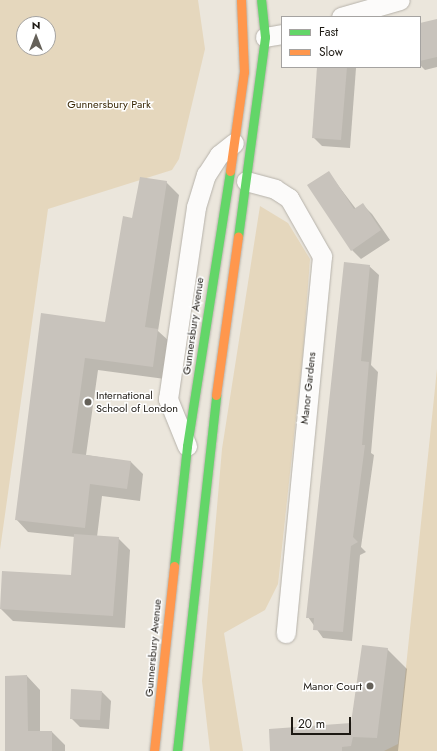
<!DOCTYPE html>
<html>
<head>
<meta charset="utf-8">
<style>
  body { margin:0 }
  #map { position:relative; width:437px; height:751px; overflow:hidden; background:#ebe6dc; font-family:Jost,sans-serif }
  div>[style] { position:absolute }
  .green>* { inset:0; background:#e5d7bd }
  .shadow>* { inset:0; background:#0003 }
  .building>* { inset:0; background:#c8c3bc }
  .roads { filter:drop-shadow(0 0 1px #b6b2aa) drop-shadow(0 0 1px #b6b2aa) }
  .street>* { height:19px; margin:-9.5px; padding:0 9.5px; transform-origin:9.5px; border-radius:9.5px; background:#fcfbfa }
  .fast>* { height:9px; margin:-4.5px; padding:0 4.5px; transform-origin:4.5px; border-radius:4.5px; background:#63d668 }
  .slow>* { height:9px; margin:-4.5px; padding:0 4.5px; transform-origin:4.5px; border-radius:4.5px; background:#ff974d }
  .dots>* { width:11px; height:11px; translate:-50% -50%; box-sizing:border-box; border:2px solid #fff; border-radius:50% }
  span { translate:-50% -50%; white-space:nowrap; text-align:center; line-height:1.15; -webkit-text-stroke:3px #fff; paint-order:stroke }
  .park-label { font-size:11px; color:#3b2a08 }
  .street-label { font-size:11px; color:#1d1913 }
  .poi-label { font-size:11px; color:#1d1913 }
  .left { translate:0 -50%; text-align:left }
  .right { translate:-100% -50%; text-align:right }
  .legend { position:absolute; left:281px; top:16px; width:140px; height:52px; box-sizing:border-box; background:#fff; border:1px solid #a5a3a1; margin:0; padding:5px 7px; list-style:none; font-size:12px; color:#1d1913 }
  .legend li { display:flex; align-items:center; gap:8px; height:20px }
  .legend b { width:20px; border:1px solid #a5a3a1 }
  .north { position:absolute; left:16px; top:16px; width:40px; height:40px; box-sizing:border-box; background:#fff; border:1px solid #a5a3a1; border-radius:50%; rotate:0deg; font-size:11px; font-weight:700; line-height:16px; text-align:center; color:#1d1913 }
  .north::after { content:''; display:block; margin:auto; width:14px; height:18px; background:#656159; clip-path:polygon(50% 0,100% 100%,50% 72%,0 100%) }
  .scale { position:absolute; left:291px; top:717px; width:60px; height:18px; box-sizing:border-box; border:2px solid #1d1913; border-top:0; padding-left:5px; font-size:12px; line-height:14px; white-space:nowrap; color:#1d1913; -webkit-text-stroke:3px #fff; paint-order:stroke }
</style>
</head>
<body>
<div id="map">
  <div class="green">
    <i style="clip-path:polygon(evenodd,0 0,198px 0,205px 49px,179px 159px,172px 170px,48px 209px,0 550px,0 0,24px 24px,48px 24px,48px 48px,24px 48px,24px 24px)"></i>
    <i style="clip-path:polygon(260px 206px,288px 223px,310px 259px,303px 353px,278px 584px,265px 610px,224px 633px,243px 751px,210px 751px,202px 681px,222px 449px)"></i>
    <i style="clip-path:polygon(437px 369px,437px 751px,384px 751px,398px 744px)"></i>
  </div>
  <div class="shadow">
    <i style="clip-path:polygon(437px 21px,437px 67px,425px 70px,420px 65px,420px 26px)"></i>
    <i style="clip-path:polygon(318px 67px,356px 68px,350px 148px,322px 146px,313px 137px)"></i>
    <i style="clip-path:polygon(328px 172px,356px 209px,363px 205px,372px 214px,390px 240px,361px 259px,352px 250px)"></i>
    <i style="clip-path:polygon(166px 182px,179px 195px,158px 331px,170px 342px,165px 379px,98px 370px,86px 455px,131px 462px,143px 474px,140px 501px,102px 496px,97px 537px,118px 538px,130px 550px,125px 628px,13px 621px,1px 609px,3px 572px,72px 576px,75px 537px,28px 532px,16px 519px,42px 314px,106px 323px,133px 219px)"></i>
    <i style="clip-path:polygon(369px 266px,379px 275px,371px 365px,378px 372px,371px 453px,374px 455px,361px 547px,366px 552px,360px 555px,352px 641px,323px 638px,308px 617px)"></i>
    <i style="clip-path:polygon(387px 649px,407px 669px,398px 751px,271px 751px,352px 724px)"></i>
    <i style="clip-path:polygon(27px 676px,40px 690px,40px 732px,52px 732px,65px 745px,65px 751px,7px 751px)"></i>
    <i style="clip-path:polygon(102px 692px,111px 701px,109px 729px,80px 727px,71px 718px)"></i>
  </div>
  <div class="building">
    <i style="clip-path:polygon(437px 19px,437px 57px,420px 61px,420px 23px)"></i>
    <i style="clip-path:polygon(317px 67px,347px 67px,341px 140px,312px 138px)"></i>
    <i style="clip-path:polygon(329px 171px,354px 209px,363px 203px,381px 230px,351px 251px,307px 185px)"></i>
    <i style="clip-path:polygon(140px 177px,167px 181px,145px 327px,158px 329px,153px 367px,85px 358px,72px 453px,131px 461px,127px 489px,90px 484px,85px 528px,15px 520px,41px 313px,105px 322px,123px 216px,132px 218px)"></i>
    <i style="clip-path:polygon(344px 262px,370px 265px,361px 361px,369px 362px,362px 445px,365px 445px,353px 537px,358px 542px,351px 546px,343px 632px,313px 630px,314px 618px,306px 618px)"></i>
    <i style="clip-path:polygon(74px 534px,119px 537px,113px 616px,0 609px,2px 571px,71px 575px)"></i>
    <i style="clip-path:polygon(362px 645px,388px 648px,377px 738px,353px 737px,351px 746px,342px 747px,342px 751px,270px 751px,269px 729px,351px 723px)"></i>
    <i style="clip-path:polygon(27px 675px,28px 731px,52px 731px,52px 751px,5px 751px,5px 676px)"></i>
    <i style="clip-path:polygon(71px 689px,102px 691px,100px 720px,70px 719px)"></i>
  </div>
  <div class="roads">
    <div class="street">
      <i style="left:341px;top:17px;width:61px;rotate:-16.1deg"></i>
      <i style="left:265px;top:37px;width:17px;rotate:-10deg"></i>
      <i style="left:246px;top:181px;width:30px;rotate:15deg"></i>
      <i style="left:275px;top:189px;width:17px;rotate:33deg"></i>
      <i style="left:289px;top:198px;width:67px;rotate:60.4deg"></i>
      <i style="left:322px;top:256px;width:379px;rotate:95.5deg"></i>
      <i style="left:187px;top:446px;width:51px;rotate:-112deg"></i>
      <i style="left:168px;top:399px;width:194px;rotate:-81.7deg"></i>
      <i style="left:196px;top:207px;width:34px;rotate:-73deg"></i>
      <i style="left:206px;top:175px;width:24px;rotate:-57deg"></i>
      <i style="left:219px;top:155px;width:19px;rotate:-39deg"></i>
    </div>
    <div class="fast">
      <i style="left:238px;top:237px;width:202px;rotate:-82.3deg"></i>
      <i style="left:265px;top:37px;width:37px;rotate:-96deg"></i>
      <i style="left:174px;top:566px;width:121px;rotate:-83.8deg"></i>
      <i style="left:187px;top:446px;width:278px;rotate:-81.1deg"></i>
      <i style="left:177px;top:751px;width:358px;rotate:-83.7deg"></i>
    </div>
    <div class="slow">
      <i style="left:230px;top:171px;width:100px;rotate:-82deg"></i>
      <i style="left:244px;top:72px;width:72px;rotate:-92.4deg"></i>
      <i style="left:216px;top:395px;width:160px;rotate:-82.1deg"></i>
      <i style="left:154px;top:751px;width:186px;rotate:-83.8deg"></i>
    </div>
  </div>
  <div class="dots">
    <i style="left:88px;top:402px;background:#656159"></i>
    <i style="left:370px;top:686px;background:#656159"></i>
  </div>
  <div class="park-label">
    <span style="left:109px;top:104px">Gunnersbury Park</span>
  </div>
  <div class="street-label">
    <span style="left:193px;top:326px;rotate:-82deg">Gunnersbury Avenue</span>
    <span style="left:308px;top:388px;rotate:-84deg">Manor Gardens</span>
    <span style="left:153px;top:648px;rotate:-85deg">Gunnersbury Avenue</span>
  </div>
  <div class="poi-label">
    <span class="left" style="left:96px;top:402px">International<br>School of London</span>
    <span class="right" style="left:362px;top:686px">Manor Court</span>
  </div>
  <ul class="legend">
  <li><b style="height:5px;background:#63d668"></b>Fast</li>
  <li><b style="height:5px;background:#ff974d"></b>Slow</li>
  </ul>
  <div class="north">N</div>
  <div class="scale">20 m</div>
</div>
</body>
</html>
